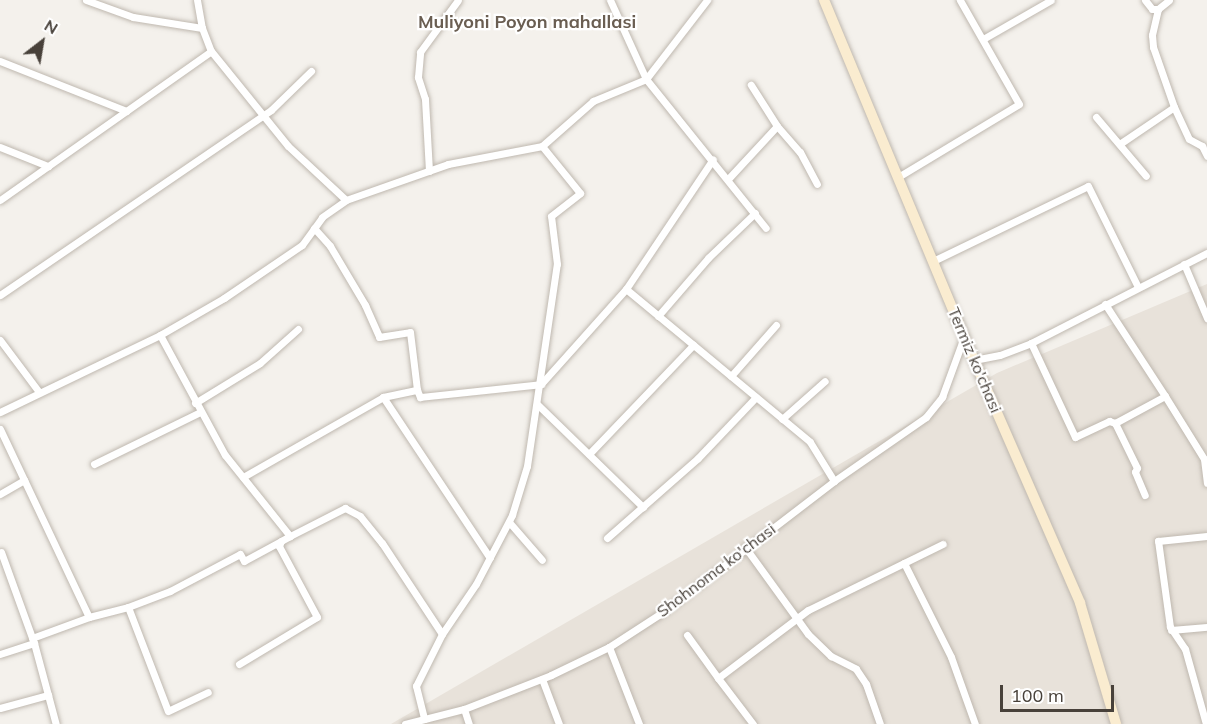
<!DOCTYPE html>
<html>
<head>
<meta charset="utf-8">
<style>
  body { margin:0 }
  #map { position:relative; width:1207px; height:724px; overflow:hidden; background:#f4f1ec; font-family:Mulish,sans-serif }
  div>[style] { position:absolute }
  .residential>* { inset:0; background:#e8e2da }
  .roads { filter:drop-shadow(0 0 2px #bfb8af) drop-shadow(0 0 2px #bfb8af) }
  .minor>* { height:7px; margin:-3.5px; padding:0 3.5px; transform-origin:3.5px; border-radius:3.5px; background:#fff }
  .secondary>* { height:10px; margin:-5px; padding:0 5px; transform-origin:5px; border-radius:5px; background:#faecd0 }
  span { translate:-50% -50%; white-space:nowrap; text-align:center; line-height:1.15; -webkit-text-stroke:4.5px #fff; paint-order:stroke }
  .street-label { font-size:16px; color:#48413a }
  .neighbourhood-label { font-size:18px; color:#6a5e52; font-weight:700 }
  .north { position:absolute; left:12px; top:12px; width:60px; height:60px; -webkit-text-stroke:4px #fff; paint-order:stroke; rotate:31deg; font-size:16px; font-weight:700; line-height:24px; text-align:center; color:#48413a }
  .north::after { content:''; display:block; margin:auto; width:21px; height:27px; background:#48413a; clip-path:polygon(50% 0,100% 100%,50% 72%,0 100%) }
  .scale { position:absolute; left:1000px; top:685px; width:114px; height:27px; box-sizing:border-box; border:3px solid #48413a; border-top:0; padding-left:8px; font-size:18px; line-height:21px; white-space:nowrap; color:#48413a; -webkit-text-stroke:4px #fff; paint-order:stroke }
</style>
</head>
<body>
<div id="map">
  <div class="residential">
    <i style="clip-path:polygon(1207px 284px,1207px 724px,391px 724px,997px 373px)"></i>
  </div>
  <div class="roads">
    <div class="minor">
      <i style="left:86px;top:0;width:50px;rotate:19.9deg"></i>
      <i style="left:133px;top:17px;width:70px;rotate:9.1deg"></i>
      <i style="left:197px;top:0;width:28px;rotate:80deg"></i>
      <i style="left:202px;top:28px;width:25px;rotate:69deg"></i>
      <i style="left:211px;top:51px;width:122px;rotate:51deg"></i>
      <i style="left:288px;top:146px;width:79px;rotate:43deg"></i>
      <i style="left:610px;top:0;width:87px;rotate:65.5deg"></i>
      <i style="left:646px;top:79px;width:191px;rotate:51.2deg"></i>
      <i style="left:1145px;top:0;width:11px;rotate:52deg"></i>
      <i style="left:1152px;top:9px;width:6px"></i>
      <i style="left:1158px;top:9px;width:14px;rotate:-39deg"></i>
      <i style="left:1158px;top:9px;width:27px;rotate:103deg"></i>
      <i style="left:1152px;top:35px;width:12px;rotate:85deg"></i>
      <i style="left:1153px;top:47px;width:64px;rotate:70.7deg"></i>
      <i style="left:983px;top:39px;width:78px;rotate:-29.8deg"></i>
      <i style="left:0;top:61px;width:136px;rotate:21.6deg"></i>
      <i style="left:1096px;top:117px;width:77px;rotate:49.7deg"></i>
      <i style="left:777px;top:126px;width:35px;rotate:49deg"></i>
      <i style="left:800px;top:152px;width:36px;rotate:62deg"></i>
      <i style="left:1121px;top:143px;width:64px;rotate:-34.2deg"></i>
      <i style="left:1174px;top:107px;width:35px;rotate:65deg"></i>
      <i style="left:1189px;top:139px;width:15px;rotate:28deg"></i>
      <i style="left:1202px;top:146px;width:11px;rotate:63deg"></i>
      <i style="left:0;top:147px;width:52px;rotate:21.6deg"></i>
      <i style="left:429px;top:171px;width:72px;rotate:-93.2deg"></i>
      <i style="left:425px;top:99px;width:23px;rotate:-108deg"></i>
      <i style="left:418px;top:77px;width:25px;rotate:-85deg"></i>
      <i style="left:420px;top:52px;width:64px;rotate:-53.8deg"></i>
      <i style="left:898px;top:177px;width:141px;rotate:-31.1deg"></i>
      <i style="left:1019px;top:104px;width:120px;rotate:-119.6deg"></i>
      <i style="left:728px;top:179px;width:72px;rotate:-47.2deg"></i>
      <i style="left:777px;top:126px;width:49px;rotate:-122.4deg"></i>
      <i style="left:0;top:200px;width:258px;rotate:-35.2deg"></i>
      <i style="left:314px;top:228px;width:24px;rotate:48deg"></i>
      <i style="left:330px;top:246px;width:69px;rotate:59.3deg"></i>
      <i style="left:365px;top:305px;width:35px;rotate:66deg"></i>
      <i style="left:379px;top:337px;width:31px;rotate:-9deg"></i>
      <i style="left:410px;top:332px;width:58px;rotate:83.1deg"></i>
      <i style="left:933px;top:261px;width:172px;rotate:-25.8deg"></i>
      <i style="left:1088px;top:186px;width:113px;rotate:63.7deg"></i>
      <i style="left:1184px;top:264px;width:59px;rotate:66.9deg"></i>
      <i style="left:626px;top:289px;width:239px;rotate:39.7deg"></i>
      <i style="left:810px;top:442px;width:46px;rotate:58.4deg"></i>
      <i style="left:0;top:295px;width:328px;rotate:-34.3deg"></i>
      <i style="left:271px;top:110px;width:56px;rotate:-44.3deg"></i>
      <i style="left:1105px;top:304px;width:110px;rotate:56.9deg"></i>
      <i style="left:1165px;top:396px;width:57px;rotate:151.6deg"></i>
      <i style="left:1115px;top:423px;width:50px;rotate:63.9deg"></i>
      <i style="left:1137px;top:468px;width:4px;rotate:117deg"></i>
      <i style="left:1135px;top:472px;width:25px;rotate:67deg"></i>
      <i style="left:658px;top:316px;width:77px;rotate:-49.2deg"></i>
      <i style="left:708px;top:258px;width:65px;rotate:-43.8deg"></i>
      <i style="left:160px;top:335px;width:136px;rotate:61.6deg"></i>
      <i style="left:225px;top:455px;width:104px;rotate:51.3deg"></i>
      <i style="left:290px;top:536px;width:62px;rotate:-27deg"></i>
      <i style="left:345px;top:508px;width:17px;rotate:28deg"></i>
      <i style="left:360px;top:516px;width:35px;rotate:51deg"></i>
      <i style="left:382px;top:543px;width:109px;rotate:56.6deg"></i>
      <i style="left:442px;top:634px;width:58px;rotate:116.6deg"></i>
      <i style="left:416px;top:686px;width:34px;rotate:76deg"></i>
      <i style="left:0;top:340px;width:65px;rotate:53.1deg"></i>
      <i style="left:1031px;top:343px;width:104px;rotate:64.9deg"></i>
      <i style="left:1075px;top:437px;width:38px;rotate:-25deg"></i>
      <i style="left:1109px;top:421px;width:6px;rotate:18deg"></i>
      <i style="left:974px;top:360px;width:26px;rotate:-11deg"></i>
      <i style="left:1000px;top:355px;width:33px;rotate:-21deg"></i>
      <i style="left:1031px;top:343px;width:198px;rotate:-27.1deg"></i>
      <i style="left:731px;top:376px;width:68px;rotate:-48.6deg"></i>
      <i style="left:1165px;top:396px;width:74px;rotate:58.2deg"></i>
      <i style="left:1204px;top:459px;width:24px;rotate:83deg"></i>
      <i style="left:383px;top:397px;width:35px;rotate:-12deg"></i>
      <i style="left:417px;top:390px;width:8px;rotate:67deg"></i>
      <i style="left:420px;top:397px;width:122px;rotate:-6.1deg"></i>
      <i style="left:541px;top:384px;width:127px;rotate:-48.2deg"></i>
      <i style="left:626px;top:289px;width:156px;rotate:-56.2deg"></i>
      <i style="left:195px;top:403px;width:76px;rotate:-31.6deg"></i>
      <i style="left:260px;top:363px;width:51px;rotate:-41.8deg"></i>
      <i style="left:537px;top:404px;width:148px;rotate:44.2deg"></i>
      <i style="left:0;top:412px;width:178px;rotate:-25.7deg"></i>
      <i style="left:160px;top:335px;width:74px;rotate:-30deg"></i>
      <i style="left:224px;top:298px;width:94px;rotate:-34.2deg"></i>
      <i style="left:302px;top:245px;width:34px;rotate:-54deg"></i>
      <i style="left:322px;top:217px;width:29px;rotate:-35deg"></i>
      <i style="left:346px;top:200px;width:108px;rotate:-19.4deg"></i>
      <i style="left:448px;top:164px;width:96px;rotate:-10.8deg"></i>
      <i style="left:542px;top:146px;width:68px;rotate:-41.4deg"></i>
      <i style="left:593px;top:101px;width:57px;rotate:-22.5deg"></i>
      <i style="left:646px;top:79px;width:100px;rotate:-52.3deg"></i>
      <i style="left:782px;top:419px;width:57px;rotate:-41.5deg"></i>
      <i style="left:0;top:429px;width:208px;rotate:64.7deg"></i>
      <i style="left:589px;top:454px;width:151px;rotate:-46.3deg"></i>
      <i style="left:94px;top:464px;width:118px;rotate:-26.1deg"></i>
      <i style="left:243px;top:477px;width:161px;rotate:-29.7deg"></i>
      <i style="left:383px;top:397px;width:193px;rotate:56.4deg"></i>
      <i style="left:0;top:494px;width:28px;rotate:-30deg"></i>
      <i style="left:509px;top:522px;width:50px;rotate:49deg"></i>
      <i style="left:607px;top:538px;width:121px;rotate:-41.3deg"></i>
      <i style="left:698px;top:458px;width:84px;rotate:-46.4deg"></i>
      <i style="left:745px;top:547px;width:107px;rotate:54.1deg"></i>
      <i style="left:808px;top:634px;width:32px;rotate:44deg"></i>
      <i style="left:831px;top:656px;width:28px;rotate:27deg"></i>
      <i style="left:856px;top:669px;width:18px;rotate:56deg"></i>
      <i style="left:866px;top:684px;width:42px;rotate:70.7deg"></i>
      <i style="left:1px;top:552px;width:97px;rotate:70.1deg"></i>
      <i style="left:904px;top:563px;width:105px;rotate:63.4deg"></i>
      <i style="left:951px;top:657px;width:71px;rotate:70.3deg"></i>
      <i style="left:128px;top:607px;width:111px;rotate:69deg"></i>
      <i style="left:168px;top:711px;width:44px;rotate:-25.4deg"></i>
      <i style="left:1171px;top:630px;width:36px;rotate:-5deg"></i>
      <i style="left:442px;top:634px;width:60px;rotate:-55.8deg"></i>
      <i style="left:476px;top:584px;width:78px;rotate:-62.4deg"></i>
      <i style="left:512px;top:515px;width:51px;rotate:-73deg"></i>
      <i style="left:527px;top:466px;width:204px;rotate:-81.6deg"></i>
      <i style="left:557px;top:264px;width:48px;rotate:-97.1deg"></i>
      <i style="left:551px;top:216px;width:37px;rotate:-38deg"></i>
      <i style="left:580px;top:193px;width:60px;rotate:-129deg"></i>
      <i style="left:687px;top:635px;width:53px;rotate:54.2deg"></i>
      <i style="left:32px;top:638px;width:61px;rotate:-20.2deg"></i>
      <i style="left:89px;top:617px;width:40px;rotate:-14.4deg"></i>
      <i style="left:128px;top:607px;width:45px;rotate:-20.9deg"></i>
      <i style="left:170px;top:591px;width:79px;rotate:-27.9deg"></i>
      <i style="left:240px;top:554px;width:8px;rotate:60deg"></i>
      <i style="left:244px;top:561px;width:42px;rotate:-28.4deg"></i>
      <i style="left:609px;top:647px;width:83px;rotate:68.7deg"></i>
      <i style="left:0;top:654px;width:36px;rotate:-18deg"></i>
      <i style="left:34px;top:643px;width:54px;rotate:74.9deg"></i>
      <i style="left:239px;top:664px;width:91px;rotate:-31.1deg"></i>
      <i style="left:317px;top:617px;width:81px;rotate:-118.2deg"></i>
      <i style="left:279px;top:546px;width:5px;rotate:-68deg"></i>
      <i style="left:281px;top:541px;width:10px;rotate:-29deg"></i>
      <i style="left:542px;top:679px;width:48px;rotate:69.3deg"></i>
      <i style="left:0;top:708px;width:50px;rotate:-15.2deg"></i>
      <i style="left:48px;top:695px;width:30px;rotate:75deg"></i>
      <i style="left:464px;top:709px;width:16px;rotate:72deg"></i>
      <i style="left:405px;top:724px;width:61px;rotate:-14.3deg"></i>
      <i style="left:464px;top:709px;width:93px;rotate:-21.3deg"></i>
      <i style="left:551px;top:675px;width:64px;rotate:-25.8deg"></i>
      <i style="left:609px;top:647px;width:68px;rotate:-33deg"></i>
      <i style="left:666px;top:610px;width:212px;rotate:-37.5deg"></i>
      <i style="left:834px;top:481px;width:112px;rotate:-34.8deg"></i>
      <i style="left:926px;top:417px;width:26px;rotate:-51deg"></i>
      <i style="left:942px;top:397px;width:64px;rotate:-69.9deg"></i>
      <i style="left:753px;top:724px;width:58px;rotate:-127.3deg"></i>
      <i style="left:718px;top:678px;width:113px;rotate:-37.1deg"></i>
      <i style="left:808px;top:610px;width:150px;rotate:-26.1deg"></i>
      <i style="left:1206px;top:724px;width:78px;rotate:-105.6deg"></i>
      <i style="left:1185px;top:649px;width:27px;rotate:-124deg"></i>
      <i style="left:1170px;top:627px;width:87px;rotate:-97.9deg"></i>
      <i style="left:1158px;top:541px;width:49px;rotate:-5.8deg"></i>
    </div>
    <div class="secondary">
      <i style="left:824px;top:0;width:365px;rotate:67.4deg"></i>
      <i style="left:964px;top:337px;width:290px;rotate:66.4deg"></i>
      <i style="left:1080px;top:603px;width:126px;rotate:73.4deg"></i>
    </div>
  </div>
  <div class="street-label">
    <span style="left:975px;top:360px;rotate:67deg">Termiz ko'chasi</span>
    <span style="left:716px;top:570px;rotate:-37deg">Shohnoma ko'chasi</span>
  </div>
  <div class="neighbourhood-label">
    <span style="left:527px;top:22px">Muliyoni Poyon mahallasi</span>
  </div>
  <div class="north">N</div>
  <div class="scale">100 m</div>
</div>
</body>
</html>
